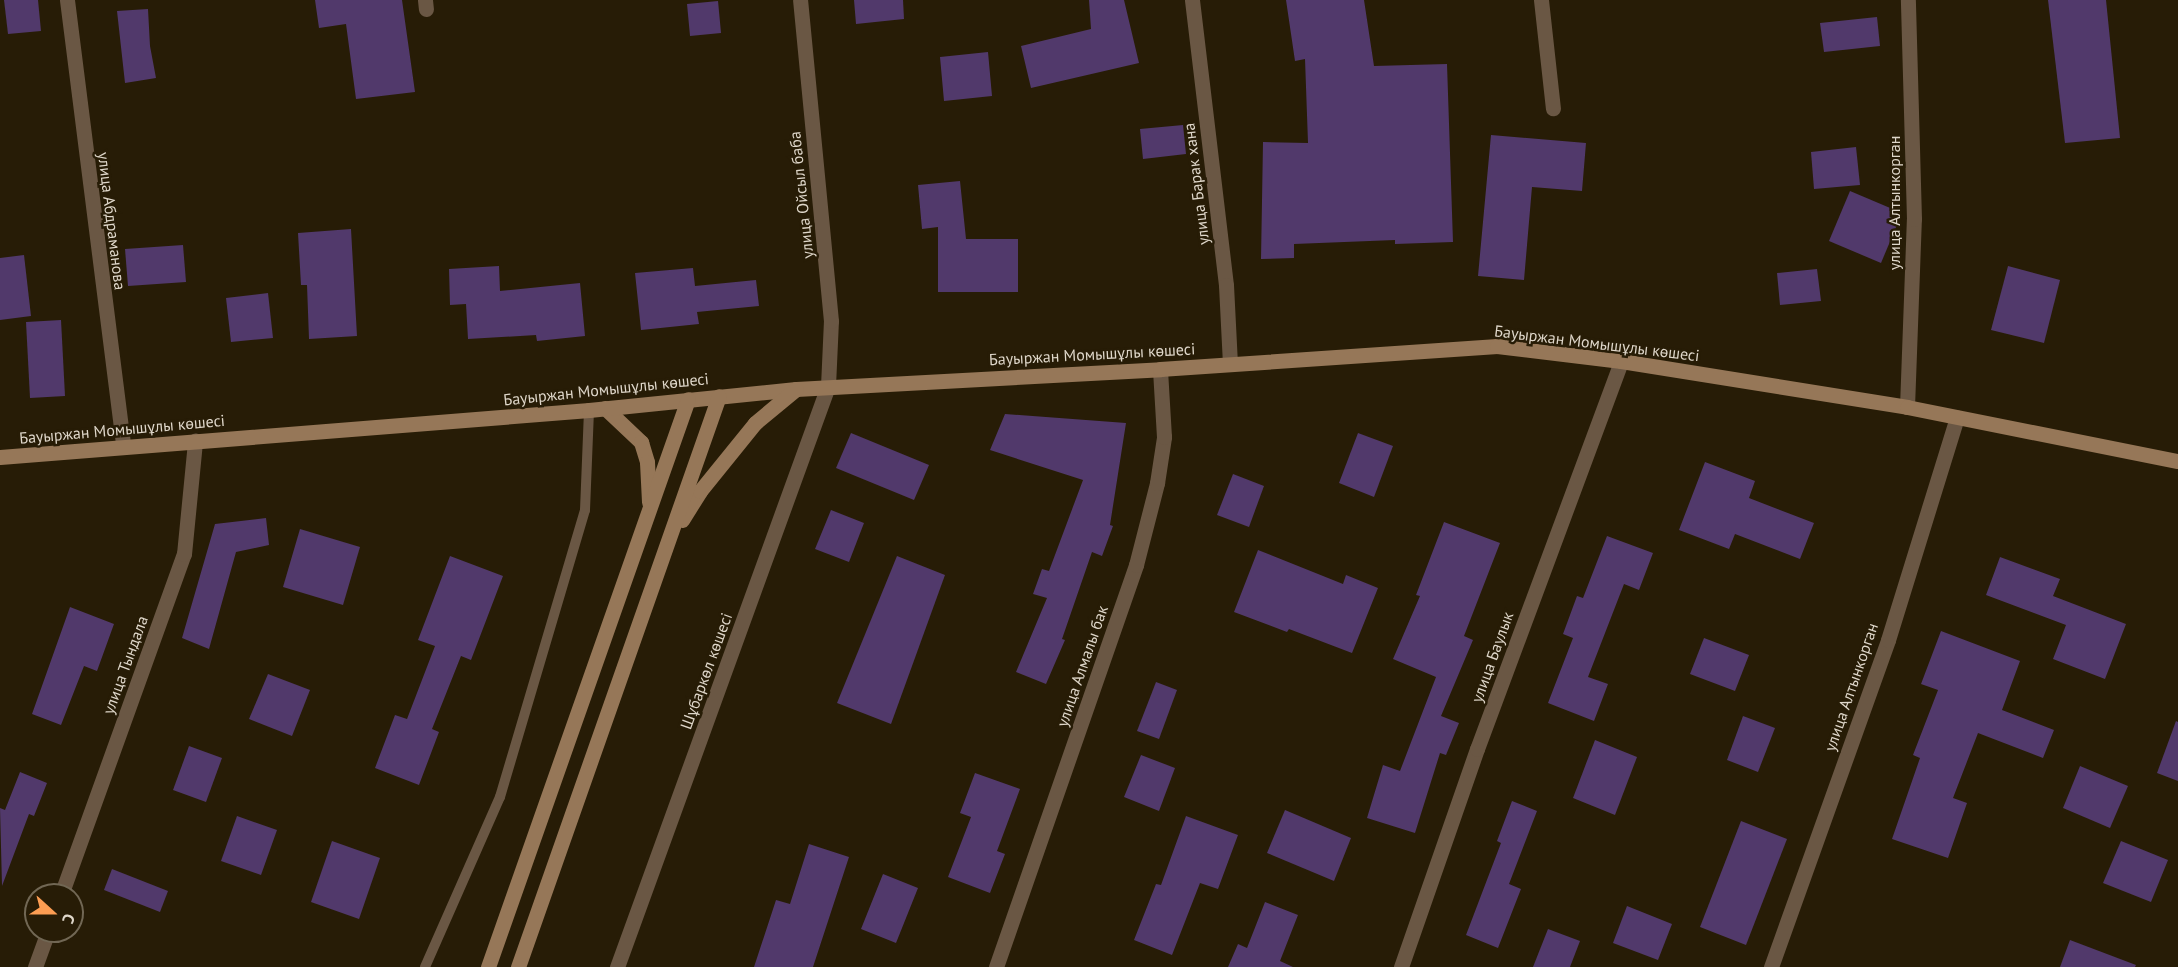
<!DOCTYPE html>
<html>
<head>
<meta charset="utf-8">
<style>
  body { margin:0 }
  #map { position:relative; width:2178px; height:967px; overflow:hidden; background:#271c06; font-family:"PT Sans",sans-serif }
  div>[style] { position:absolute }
  .building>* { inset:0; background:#51396b }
  .lane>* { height:10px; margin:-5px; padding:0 5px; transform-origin:5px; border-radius:5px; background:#6a5744 }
  .street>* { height:15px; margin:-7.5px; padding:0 7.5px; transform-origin:7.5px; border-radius:7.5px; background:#6a5744 }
  .secondary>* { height:15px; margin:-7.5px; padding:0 7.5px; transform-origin:7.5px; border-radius:7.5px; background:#967758 }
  span { translate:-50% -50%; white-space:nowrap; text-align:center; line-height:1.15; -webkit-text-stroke:5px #271c06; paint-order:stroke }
  .street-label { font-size:16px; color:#dfd7ca }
  .north { position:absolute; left:24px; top:883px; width:60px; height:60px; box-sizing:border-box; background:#271c06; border:2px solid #716754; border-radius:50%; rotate:111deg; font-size:16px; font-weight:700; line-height:24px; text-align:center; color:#dfd7ca }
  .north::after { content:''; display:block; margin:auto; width:21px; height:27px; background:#fc9d53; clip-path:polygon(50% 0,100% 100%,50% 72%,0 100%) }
</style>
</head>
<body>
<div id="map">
  <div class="building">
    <i style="clip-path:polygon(4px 0,38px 0,41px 31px,8px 34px)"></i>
    <i style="clip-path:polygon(315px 0,402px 0,415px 92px,356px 99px,346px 24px,319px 28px)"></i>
    <i style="clip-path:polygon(854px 0,903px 0,904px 19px,856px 24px)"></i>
    <i style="clip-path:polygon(1089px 0,1124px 0,1139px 63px,1031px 88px,1021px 46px,1091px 29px)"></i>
    <i style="clip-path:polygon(1286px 0,1364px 0,1374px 66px,1447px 64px,1453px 242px,1395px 244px,1395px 240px,1294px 244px,1294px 258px,1261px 259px,1263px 142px,1308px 143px,1305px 59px,1295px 61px)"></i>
    <i style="clip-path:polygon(2048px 0,2106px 0,2120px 138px,2065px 143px)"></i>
    <i style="clip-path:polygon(718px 1px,721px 33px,690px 36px,687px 4px)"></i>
    <i style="clip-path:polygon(148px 9px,150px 46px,156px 78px,125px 83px,117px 11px)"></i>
    <i style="clip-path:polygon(1877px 17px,1880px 46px,1824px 52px,1820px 23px)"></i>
    <i style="clip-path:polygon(988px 52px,992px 96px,944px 101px,940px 57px)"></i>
    <i style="clip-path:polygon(1183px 125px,1186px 154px,1143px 159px,1140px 129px)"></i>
    <i style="clip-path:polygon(1491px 135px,1586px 143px,1582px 191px,1532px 187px,1524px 280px,1478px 276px)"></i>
    <i style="clip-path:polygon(1856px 147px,1860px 185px,1814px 189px,1811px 152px)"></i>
    <i style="clip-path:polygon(960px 181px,966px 239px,1018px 239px,1018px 292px,938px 292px,938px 227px,922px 229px,918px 185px)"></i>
    <i style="clip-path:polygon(1850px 191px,1902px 213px,1881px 263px,1829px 241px)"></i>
    <i style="clip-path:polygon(351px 229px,357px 336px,309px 339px,307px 285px,301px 285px,298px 233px)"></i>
    <i style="clip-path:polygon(183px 245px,186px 282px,128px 286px,125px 249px)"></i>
    <i style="clip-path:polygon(24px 255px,31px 316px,0 320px,0 258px)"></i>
    <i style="clip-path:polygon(499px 266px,500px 291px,580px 283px,585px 336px,537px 341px,536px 335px,468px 339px,466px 304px,450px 305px,449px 269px)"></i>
    <i style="clip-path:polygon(2008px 266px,2060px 280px,2044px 343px,1991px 330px)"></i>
    <i style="clip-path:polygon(693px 268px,695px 286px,756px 280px,759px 306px,697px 312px,699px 324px,641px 330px,635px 273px)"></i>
    <i style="clip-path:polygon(1817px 269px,1821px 301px,1780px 305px,1777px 273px)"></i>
    <i style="clip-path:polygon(268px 293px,273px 338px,231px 342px,226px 298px)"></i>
    <i style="clip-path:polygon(61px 320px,65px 396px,30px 398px,26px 322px)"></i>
    <i style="clip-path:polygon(1005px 414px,1126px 423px,1110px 525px,1113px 526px,1102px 556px,1092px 552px,1062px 639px,1065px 640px,1046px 684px,1016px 672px,1047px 598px,1033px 594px,1042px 569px,1049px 571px,1083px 480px,990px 450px)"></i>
    <i style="clip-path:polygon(851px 433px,929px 465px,914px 500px,836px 468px)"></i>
    <i style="clip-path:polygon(1358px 433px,1393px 446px,1374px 497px,1339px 483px)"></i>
    <i style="clip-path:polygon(1705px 462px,1755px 481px,1749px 498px,1814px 523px,1800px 559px,1735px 534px,1729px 549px,1679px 530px)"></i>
    <i style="clip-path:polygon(1233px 474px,1264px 486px,1249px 527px,1217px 515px)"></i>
    <i style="clip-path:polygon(831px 510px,864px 523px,849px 562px,815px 549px)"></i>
    <i style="clip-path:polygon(266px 518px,269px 545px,236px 552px,209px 649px,182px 638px,215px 524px)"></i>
    <i style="clip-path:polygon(1444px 522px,1500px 543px,1464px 636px,1473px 640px,1441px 716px,1459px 723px,1446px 755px,1440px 753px,1415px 833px,1367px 818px,1383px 765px,1400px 771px,1436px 677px,1393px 659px,1420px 596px,1416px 595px)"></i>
    <i style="clip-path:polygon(300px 529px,360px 547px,343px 605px,283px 587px)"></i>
    <i style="clip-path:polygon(1607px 536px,1653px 553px,1639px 590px,1624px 584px,1588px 677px,1608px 684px,1594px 721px,1548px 703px,1573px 638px,1563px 634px,1577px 596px,1583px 598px)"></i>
    <i style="clip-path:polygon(1258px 550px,1343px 584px,1346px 575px,1378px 588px,1352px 653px,1289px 629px,1287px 632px,1234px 612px)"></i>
    <i style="clip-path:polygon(450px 556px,503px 576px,471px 660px,461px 656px,432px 729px,439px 732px,419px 785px,375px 768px,395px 715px,407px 719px,435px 646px,418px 640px)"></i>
    <i style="clip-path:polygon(897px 556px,945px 575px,891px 724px,837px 703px)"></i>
    <i style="clip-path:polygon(2000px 557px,2060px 579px,2053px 596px,2126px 624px,2105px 679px,2053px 659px,2066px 625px,1986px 595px)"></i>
    <i style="clip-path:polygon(70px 607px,114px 624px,97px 671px,84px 666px,61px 725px,32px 714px)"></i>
    <i style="clip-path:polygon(1941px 631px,2020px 661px,2002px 710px,2054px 730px,2043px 758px,1978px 733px,1953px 798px,1967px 803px,1948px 858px,1892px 839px,1920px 758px,1913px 755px,1938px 690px,1921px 684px)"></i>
    <i style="clip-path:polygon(1704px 638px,1749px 655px,1735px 691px,1690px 674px)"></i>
    <i style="clip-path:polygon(268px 674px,310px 690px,292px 736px,249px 719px)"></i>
    <i style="clip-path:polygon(1156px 682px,1177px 690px,1159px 739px,1137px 731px)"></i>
    <i style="clip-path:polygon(1743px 716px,1775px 728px,1758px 772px,1727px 760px)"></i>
    <i style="clip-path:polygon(2176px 721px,2178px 722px,2178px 781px,2157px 773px)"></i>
    <i style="clip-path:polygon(1595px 740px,1637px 757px,1615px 815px,1573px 798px)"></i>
    <i style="clip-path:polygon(189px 746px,222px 758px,206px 802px,173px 790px)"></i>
    <i style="clip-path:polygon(1141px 755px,1175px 768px,1159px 811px,1124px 797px)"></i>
    <i style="clip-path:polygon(2080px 766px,2128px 786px,2110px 828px,2063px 808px)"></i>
    <i style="clip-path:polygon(20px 772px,47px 783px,34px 816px,29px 814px,2px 886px,0 808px,5px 810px)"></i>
    <i style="clip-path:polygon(975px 773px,1020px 789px,997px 851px,1005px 854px,990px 893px,948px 877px,971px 817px,960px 813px)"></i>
    <i style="clip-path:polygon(1512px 801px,1537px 811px,1509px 884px,1521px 889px,1498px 948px,1466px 935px,1501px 843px,1497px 841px)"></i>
    <i style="clip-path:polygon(1285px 810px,1351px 838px,1334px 881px,1267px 853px)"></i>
    <i style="clip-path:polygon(237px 816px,277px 830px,261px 875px,221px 861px)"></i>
    <i style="clip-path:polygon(1186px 816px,1238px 835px,1218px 889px,1200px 883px,1172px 955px,1134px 940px,1156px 884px,1161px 885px)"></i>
    <i style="clip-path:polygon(1741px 821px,1787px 839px,1746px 945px,1700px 927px)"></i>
    <i style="clip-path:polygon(332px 841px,380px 858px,359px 919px,311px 902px)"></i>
    <i style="clip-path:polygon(2121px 841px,2168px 860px,2151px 902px,2103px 883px)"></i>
    <i style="clip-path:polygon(809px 844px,849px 857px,813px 967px,754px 967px,776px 900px,790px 904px)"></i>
    <i style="clip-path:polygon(112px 869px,168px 891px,160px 912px,104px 890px)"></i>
    <i style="clip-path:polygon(883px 874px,918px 888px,896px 943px,861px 929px)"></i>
    <i style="clip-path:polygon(1265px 902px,1298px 915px,1280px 961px,1293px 967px,1228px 967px,1238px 944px,1247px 948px)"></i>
    <i style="clip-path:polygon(1627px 906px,1672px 924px,1658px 960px,1613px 943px)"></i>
    <i style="clip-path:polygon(1548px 929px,1580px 941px,1570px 967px,1533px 967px)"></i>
    <i style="clip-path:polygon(2070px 940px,2136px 965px,2135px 967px,2060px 967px)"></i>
  </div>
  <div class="lane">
    <i style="left:425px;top:967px;width:186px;rotate:-66.2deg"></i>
    <i style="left:500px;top:797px;width:299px;rotate:-73.5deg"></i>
    <i style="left:585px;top:510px;width:100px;rotate:-87.7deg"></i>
  </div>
  <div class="street">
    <i style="left:67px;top:0;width:450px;rotate:82.8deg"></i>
    <i style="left:425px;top:0;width:9px;rotate:84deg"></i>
    <i style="left:1192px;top:0;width:287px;rotate:83.2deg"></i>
    <i style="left:1226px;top:285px;width:79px;rotate:87.1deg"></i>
    <i style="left:1541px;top:0;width:109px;rotate:83.7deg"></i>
    <i style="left:1907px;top:407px;width:188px;rotate:-87.9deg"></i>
    <i style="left:1914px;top:219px;width:219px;rotate:-91.6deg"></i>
    <i style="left:61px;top:895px;width:363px;rotate:-70.2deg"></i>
    <i style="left:184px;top:554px;width:114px;rotate:-84.4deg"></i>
    <i style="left:35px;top:967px;width:38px;rotate:-70deg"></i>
    <i style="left:617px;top:967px;width:618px;rotate:-70.04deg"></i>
    <i style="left:828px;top:386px;width:65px;rotate:-87.4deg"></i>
    <i style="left:831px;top:321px;width:322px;rotate:-95.5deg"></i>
    <i style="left:996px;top:967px;width:426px;rotate:-70.8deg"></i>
    <i style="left:1136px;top:565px;width:85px;rotate:-75.6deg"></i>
    <i style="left:1157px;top:483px;width:47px;rotate:-81.3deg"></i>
    <i style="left:1164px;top:437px;width:68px;rotate:-93.4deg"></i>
    <i style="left:1401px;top:967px;width:231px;rotate:-70.8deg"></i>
    <i style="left:1477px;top:749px;width:414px;rotate:-69.6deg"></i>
    <i style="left:1771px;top:967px;width:347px;rotate:-70.3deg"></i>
    <i style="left:1888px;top:640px;width:233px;rotate:-72.8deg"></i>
  </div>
  <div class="secondary">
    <i style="left:605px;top:408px;width:50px;rotate:43.4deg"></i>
    <i style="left:641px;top:442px;width:21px;rotate:73deg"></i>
    <i style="left:647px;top:462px;width:40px;rotate:87.1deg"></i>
    <i style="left:0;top:457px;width:591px;rotate:-4.56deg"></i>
    <i style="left:589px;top:410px;width:208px;rotate:-5.8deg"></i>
    <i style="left:796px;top:389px;width:365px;rotate:-3.1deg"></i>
    <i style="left:1160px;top:369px;width:338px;rotate:-3.9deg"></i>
    <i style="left:1497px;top:346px;width:125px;rotate:6.9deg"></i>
    <i style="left:1621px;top:361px;width:290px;rotate:9.1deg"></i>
    <i style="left:1907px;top:407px;width:276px;rotate:11.3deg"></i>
    <i style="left:682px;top:520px;width:34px;rotate:-58deg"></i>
    <i style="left:700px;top:491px;width:87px;rotate:-51deg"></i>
    <i style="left:755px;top:423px;width:53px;rotate:-39.7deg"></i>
    <i style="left:488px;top:967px;width:602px;rotate:-70.6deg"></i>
    <i style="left:518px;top:967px;width:605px;rotate:-70.61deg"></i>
  </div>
  <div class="street-label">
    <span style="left:1196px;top:184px;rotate:-97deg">улица Барак хана</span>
    <span style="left:801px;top:195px;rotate:-96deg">улица Ойсыл баба</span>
    <span style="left:1894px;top:203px;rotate:-90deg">улица Алтынкорган</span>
    <span style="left:112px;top:221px;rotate:83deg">улица Абдраманова</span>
    <span style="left:1597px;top:343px;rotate:7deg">Бауыржан Момышұлы көшесі</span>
    <span style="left:1092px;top:354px;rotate:-3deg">Бауыржан Момышұлы көшесі</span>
    <span style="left:606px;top:389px;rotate:-6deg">Бауыржан Момышұлы көшесі</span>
    <span style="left:122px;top:429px;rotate:-5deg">Бауыржан Момышұлы көшесі</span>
    <span style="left:1492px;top:657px;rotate:-70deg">улица Баулык</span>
    <span style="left:125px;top:665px;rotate:-70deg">улица Тындала</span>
    <span style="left:1082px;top:666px;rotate:-71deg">улица Алмалы бак</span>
    <span style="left:706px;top:671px;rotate:-70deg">Шұбаркөл көшесі</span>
    <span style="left:1851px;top:687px;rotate:-71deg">улица Алтынкорган</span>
  </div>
  <div class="north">С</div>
</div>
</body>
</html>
